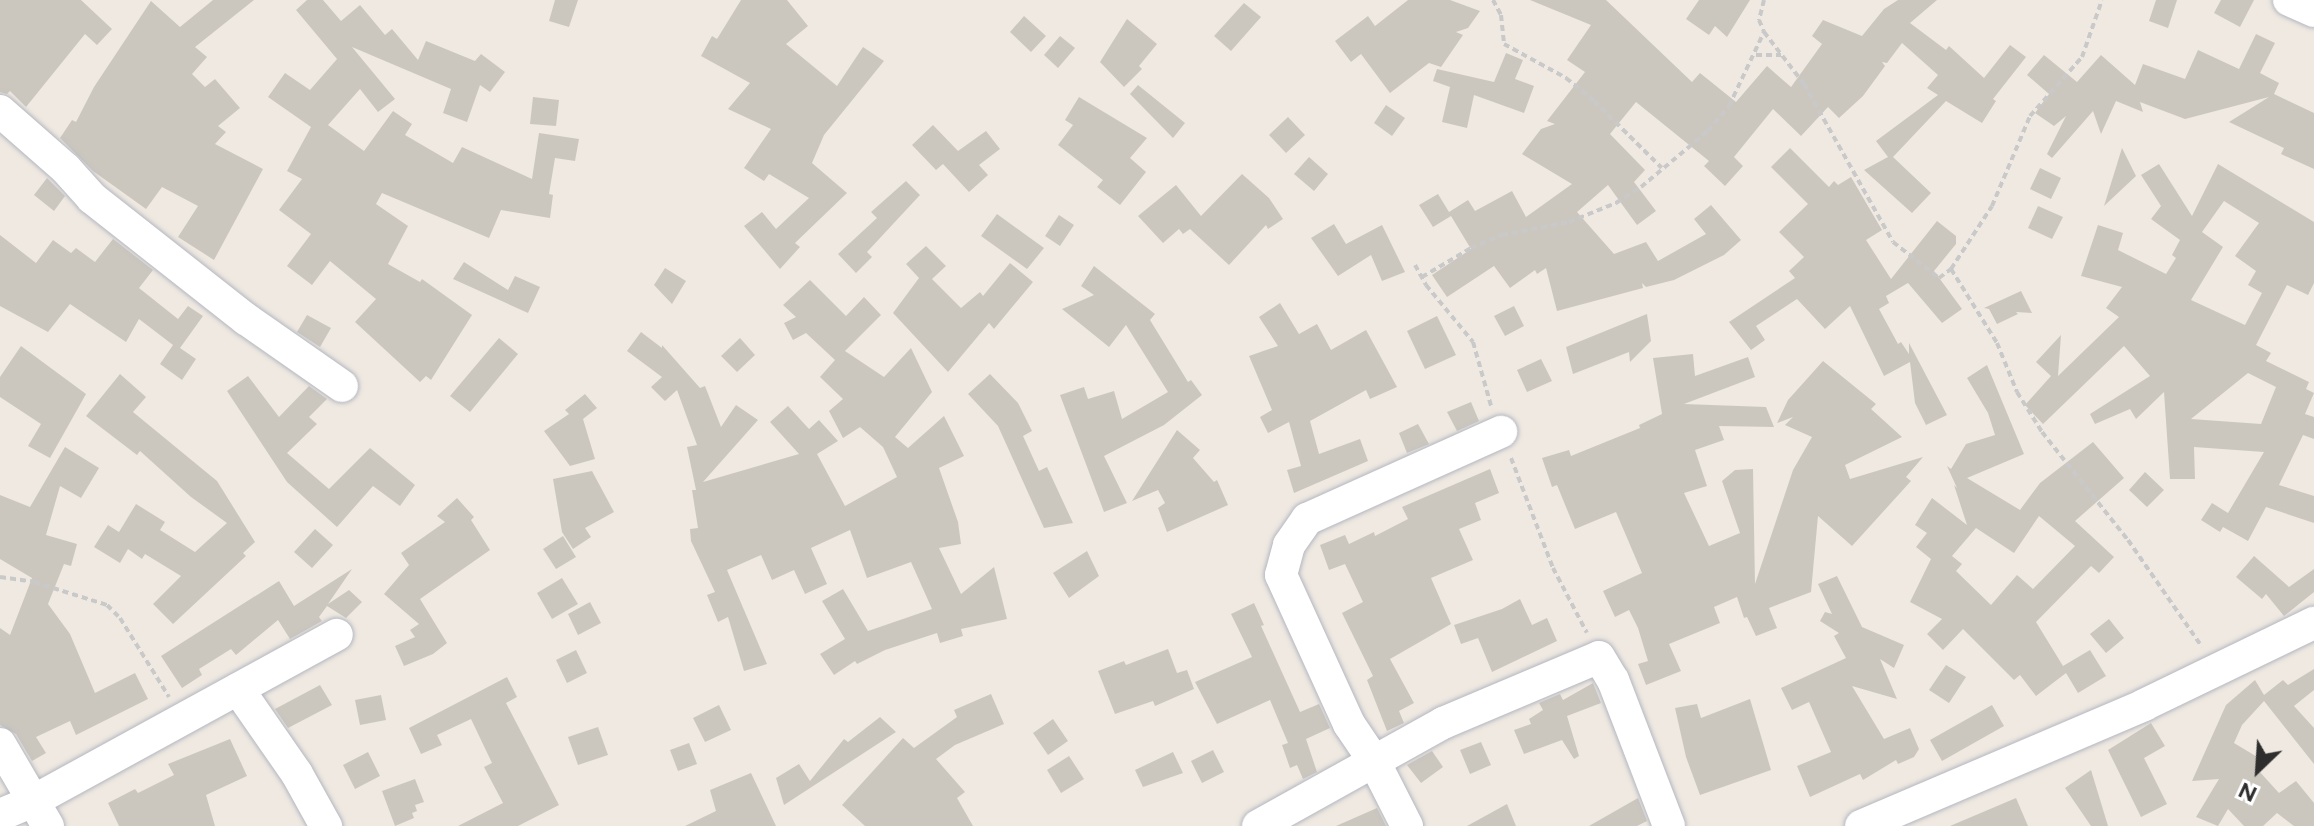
<!DOCTYPE html>
<html>
<head>
<meta charset="utf-8">
<style>
  body { margin:0 }
  #map { position:relative; width:2314px; height:826px; overflow:hidden; background:#efe9e1; font-family:Figtree,sans-serif }
  div>[style] { position:absolute }
  .building>* { inset:0; background:#cbc7bf }
  .path>* { height:4px; margin-top:-2px; transform-origin:0; background:repeating-linear-gradient(90deg,#c9c9c9 0 6px,transparent 0 10px) }
  .roads { filter:drop-shadow(0 0 2px #b4b7c1) drop-shadow(0 0 2px #b4b7c1) }
  .minor>* { height:32px; margin:-16px; padding:0 16px; transform-origin:16px; border-radius:16px; background:#fff }
  span { translate:-50% -50%; white-space:nowrap; text-align:center; line-height:1.15; -webkit-text-stroke:8px #fff; paint-order:stroke }
  .north { position:absolute; left:2218px; top:730px; width:80px; height:80px; -webkit-text-stroke:6px #fff; paint-order:stroke; rotate:205deg; font-size:22px; font-weight:700; line-height:32px; text-align:center; color:#2e2e2e }
  .north::after { content:''; display:block; margin:auto; width:28px; height:36px; background:#2e2e2e; clip-path:polygon(50% 0,100% 100%,50% 72%,0 100%) }
</style>
</head>
<body>
<div id="map">
  <div class="building">
    <i style="clip-path:polygon(0 0,81px 0,112px 29px,97px 45px,85px 34px,26px 107px,10px 91px,7px 94px,0 92px)"></i>
    <i style="clip-path:polygon(213px 0,254px 0,195px 47px,207px 57px,192px 74px,205px 87px,215px 79px,240px 108px,218px 126px,226px 132px,215px 144px,263px 169px,214px 260px,178px 237px,198px 206px,162px 187px,146px 209px,93px 171px,60px 138px,72px 120px,76px 122px,94px 87px,151px 1px,180px 27px)"></i>
    <i style="clip-path:polygon(307px 0,323px 0,341px 21px,360px 5px,385px 35px,392px 29px,418px 60px,426px 41px,475px 61px,481px 54px,505px 72px,490px 92px,480px 85px,467px 122px,443px 113px,451px 89px,352px 47px,395px 99px,378px 112px,360px 89px,328px 125px,364px 151px,393px 111px,412px 124px,405px 135px,453px 163px,462px 147px,532px 179px,539px 133px,579px 139px,575px 161px,555px 158px,549px 194px,553px 195px,550px 218px,501px 210px,489px 238px,382px 193px,376px 204px,408px 226px,388px 264px,420px 282px,422px 279px,472px 315px,431px 380px,426px 376px,420px 382px,355px 322px,376px 299px,330px 261px,312px 285px,287px 266px,311px 234px,279px 210px,302px 179px,287px 171px,311px 127px,268px 97px,285px 73px,310px 90px,337px 59px,296px 10px)"></i>
    <i style="clip-path:polygon(555px 0,578px 0,569px 27px,549px 21px)"></i>
    <i style="clip-path:polygon(741px 0,787px 0,808px 26px,786px 44px,837px 86px,863px 47px,884px 61px,824px 135px,812px 163px,847px 193px,795px 243px,800px 247px,780px 269px,744px 226px,762px 212px,776px 229px,809px 198px,769px 174px,764px 181px,744px 168px,771px 129px,728px 109px,750px 83px,701px 56px,712px 36px,717px 39px)"></i>
    <i style="clip-path:polygon(1408px 0,1450px 0,1480px 11px,1468px 28px,1456px 32px,1463px 35px,1441px 67px,1429px 63px,1390px 93px,1361px 54px,1351px 62px,1335px 41px,1368px 16px,1375px 26px)"></i>
    <i style="clip-path:polygon(1530px 0,1606px 0,1692px 82px,1700px 73px,1736px 102px,1767px 66px,1791px 87px,1822px 44px,1812px 36px,1823px 20px,1862px 36px,1884px 9px,1898px 0,1937px 0,1910px 23px,1946px 50px,1949px 46px,1984px 78px,2010px 45px,2026px 57px,1993px 99px,1996px 101px,1982px 123px,1946px 101px,1893px 157px,1931px 193px,1912px 213px,1864px 170px,1888px 157px,1876px 141px,1938px 95px,1927px 88px,1938px 75px,1902px 43px,1887px 63px,1882px 62px,1885px 66px,1863px 96px,1839px 118px,1828px 107px,1801px 136px,1773px 109px,1734px 157px,1743px 166px,1725px 186px,1704px 166px,1709px 161px,1636px 102px,1610px 134px,1645px 170px,1634px 182px,1656px 211px,1637px 225px,1608px 185px,1577px 212px,1614px 254px,1646px 242px,1658px 261px,1706px 234px,1694px 219px,1711px 205px,1741px 240px,1724px 255px,1674px 280px,1646px 287px,1642px 283px,1643px 288px,1557px 311px,1546px 268px,1537px 274px,1535px 270px,1510px 288px,1494px 266px,1447px 297px,1432px 275px,1471px 249px,1451px 216px,1433px 227px,1419px 205px,1438px 194px,1449px 212px,1468px 200px,1475px 211px,1512px 191px,1526px 217px,1572px 184px,1522px 154px,1541px 129px,1555px 124px,1547px 121px,1585px 72px,1567px 60px,1591px 25px)"></i>
    <i style="clip-path:polygon(1699px 0,1750px 0,1727px 37px,1715px 26px,1709px 35px,1686px 19px)"></i>
    <i style="clip-path:polygon(2156px 0,2177px 0,2168px 28px,2149px 21px)"></i>
    <i style="clip-path:polygon(2221px 0,2254px 0,2240px 27px,2214px 13px)"></i>
    <i style="clip-path:polygon(1244px 3px,1261px 17px,1231px 51px,1214px 36px)"></i>
    <i style="clip-path:polygon(1024px 16px,1046px 36px,1031px 52px,1010px 32px)"></i>
    <i style="clip-path:polygon(1127px 19px,1157px 44px,1139px 66px,1142px 69px,1124px 87px,1100px 62px)"></i>
    <i style="clip-path:polygon(2256px 34px,2275px 43px,2260px 73px,2279px 83px,2274px 94px,2314px 113px,2314px 169px,2281px 154px,2284px 148px,2229px 122px,2269px 97px,2185px 119px,2140px 102px,2143px 112px,2116px 101px,2101px 134px,2093px 111px,2052px 158px,2047px 154px,2066px 116px,2054px 126px,2035px 113px,2049px 94px,2027px 75px,2044px 55px,2077px 82px,2101px 55px,2135px 85px,2143px 64px,2185px 79px,2198px 50px,2239px 69px)"></i>
    <i style="clip-path:polygon(1060px 36px,1075px 48px,1058px 68px,1044px 55px)"></i>
    <i style="clip-path:polygon(1506px 53px,1523px 60px,1515px 79px,1534px 86px,1524px 113px,1474px 95px,1467px 128px,1442px 122px,1450px 87px,1433px 81px,1437px 69px,1494px 82px)"></i>
    <i style="clip-path:polygon(1138px 85px,1185px 123px,1173px 138px,1130px 94px)"></i>
    <i style="clip-path:polygon(533px 97px,559px 100px,556px 126px,530px 124px)"></i>
    <i style="clip-path:polygon(1079px 97px,1147px 138px,1130px 158px,1146px 172px,1120px 205px,1097px 187px,1103px 180px,1058px 145px,1073px 125px,1065px 120px)"></i>
    <i style="clip-path:polygon(1386px 105px,1405px 118px,1392px 136px,1374px 123px)"></i>
    <i style="clip-path:polygon(1288px 117px,1305px 135px,1286px 153px,1269px 135px)"></i>
    <i style="clip-path:polygon(933px 125px,958px 151px,986px 131px,1000px 149px,979px 165px,988px 175px,969px 192px,943px 164px,936px 170px,912px 145px)"></i>
    <i style="clip-path:polygon(1790px 148px,1829px 187px,1834px 181px,1838px 185px,1851px 177px,1882px 230px,1866px 240px,1891px 279px,1937px 221px,1956px 236px,1956px 244px,1934px 271px,1962px 309px,1942px 323px,1908px 283px,1886px 296px,1889px 303px,1879px 309px,1898px 344px,1901px 342px,1909px 354px,1909px 343px,1947px 415px,1926px 425px,1915px 403px,1910px 362px,1884px 376px,1850px 306px,1825px 329px,1797px 299px,1756px 326px,1765px 340px,1751px 350px,1729px 322px,1795px 278px,1789px 271px,1804px 257px,1779px 232px,1808px 204px,1771px 167px)"></i>
    <i style="clip-path:polygon(2122px 148px,2136px 176px,2104px 206px)"></i>
    <i style="clip-path:polygon(1309px 157px,1328px 174px,1314px 191px,1294px 174px)"></i>
    <i style="clip-path:polygon(evenodd,2159px 164px,2192px 216px,2218px 164px,2314px 222px,2314px 283px,2308px 295px,2287px 285px,2256px 345px,2271px 353px,2266px 361px,2309px 382px,2306px 389px,2314px 393px,2305px 414px,2314px 417px,2314px 439px,2303px 435px,2279px 485px,2314px 496px,2314px 523px,2266px 507px,2248px 541px,2223px 527px,2220px 532px,2201px 520px,2212px 503px,2228px 513px,2264px 452px,2194px 447px,2195px 479px,2170px 479px,2164px 392px,2136px 419px,2130px 409px,2095px 424px,2090px 414px,2150px 376px,2124px 346px,2043px 424px,2025px 405px,2051px 376px,2036px 362px,2061px 335px,2058px 376px,2119px 317px,2106px 308px,2122px 287px,2081px 276px,2098px 225px,2123px 233px,2118px 250px,2166px 274px,2176px 258px,2172px 255px,2180px 240px,2151px 219px,2161px 206px,2141px 175px,2159px 164px,2224px 201px,2259px 223px,2235px 256px,2256px 271px,2248px 285px,2262px 293px,2245px 325px,2191px 300px,2223px 247px,2202px 232px,2224px 201px,2159px 164px,2248px 373px,2276px 387px,2261px 424px,2191px 419px,2248px 373px)"></i>
    <i style="clip-path:polygon(2040px 168px,2061px 178px,2051px 199px,2030px 189px)"></i>
    <i style="clip-path:polygon(1242px 174px,1269px 198px,1283px 219px,1268px 229px,1266px 225px,1229px 265px,1190px 229px,1183px 234px,1179px 229px,1163px 243px,1138px 216px,1176px 185px,1201px 216px)"></i>
    <i style="clip-path:polygon(47px 178px,65px 196px,54px 211px,34px 195px)"></i>
    <i style="clip-path:polygon(906px 181px,920px 195px,867px 252px,872px 257px,856px 273px,838px 254px,877px 218px,871px 212px)"></i>
    <i style="clip-path:polygon(2038px 206px,2063px 217px,2052px 239px,2028px 228px)"></i>
    <i style="clip-path:polygon(997px 214px,1044px 248px,1027px 269px,981px 236px)"></i>
    <i style="clip-path:polygon(1059px 215px,1074px 225px,1060px 246px,1045px 236px)"></i>
    <i style="clip-path:polygon(1334px 224px,1346px 244px,1382px 225px,1405px 272px,1382px 281px,1371px 255px,1338px 276px,1311px 238px)"></i>
    <i style="clip-path:polygon(0 235px,36px 263px,53px 240px,71px 253px,76px 248px,95px 262px,113px 239px,153px 270px,139px 288px,178px 319px,188px 306px,203px 316px,180px 348px,196px 359px,182px 380px,160px 364px,173px 345px,139px 319px,126px 342px,70px 304px,48px 332px,0 306px)"></i>
    <i style="clip-path:polygon(926px 246px,946px 266px,932px 279px,961px 308px,980px 292px,983px 296px,1010px 263px,1033px 282px,994px 329px,989px 323px,948px 372px,893px 313px,919px 278px,906px 264px)"></i>
    <i style="clip-path:polygon(464px 262px,508px 290px,515px 276px,540px 287px,528px 313px,453px 279px)"></i>
    <i style="clip-path:polygon(1094px 266px,1155px 314px,1150px 320px,1188px 382px,1191px 380px,1202px 395px,1164px 425px,1104px 456px,1127px 503px,1104px 512px,1060px 395px,1084px 387px,1088px 399px,1114px 391px,1122px 419px,1168px 392px,1126px 325px,1109px 347px,1062px 309px,1094px 295px,1081px 286px)"></i>
    <i style="clip-path:polygon(665px 268px,686px 281px,672px 304px,654px 285px)"></i>
    <i style="clip-path:polygon(810px 280px,846px 316px,864px 297px,881px 315px,845px 351px,884px 377px,911px 348px,932px 392px,895px 437px,908px 448px,944px 416px,964px 456px,939px 468px,958px 522px,961px 544px,939px 548px,961px 594px,994px 567px,1007px 619px,961px 629px,963px 636px,940px 643px,937px 633px,885px 650px,857px 664px,855px 661px,834px 675px,820px 654px,845px 639px,822px 601px,843px 589px,868px 631px,932px 609px,911px 562px,867px 578px,850px 530px,811px 548px,827px 584px,805px 594px,794px 570px,772px 580px,761px 555px,727px 570px,767px 664px,744px 671px,728px 617px,718px 622px,707px 595px,715px 592px,691px 541px,690px 529px,698px 528px,692px 490px,696px 490px,687px 447px,697px 445px,677px 390px,665px 401px,651px 387px,662px 377px,627px 351px,641px 332px,662px 348px,662px 345px,700px 388px,705px 386px,721px 427px,736px 405px,758px 420px,703px 482px,799px 454px,770px 422px,788px 406px,809px 429px,819px 420px,838px 441px,817px 454px,845px 506px,897px 477px,883px 447px,860px 427px,843px 438px,829px 411px,843px 399px,820px 377px,835px 360px,806px 333px,793px 340px,784px 323px,796px 317px,783px 305px)"></i>
    <i style="clip-path:polygon(2021px 291px,2032px 313px,2016px 312px,2018px 314px,1997px 324px,1989px 309px,1984px 308px)"></i>
    <i style="clip-path:polygon(1280px 303px,1299px 334px,1317px 324px,1331px 350px,1366px 330px,1397px 387px,1370px 399px,1366px 390px,1310px 421px,1319px 454px,1360px 439px,1368px 461px,1294px 493px,1287px 470px,1301px 466px,1289px 422px,1268px 433px,1260px 417px,1272px 410px,1249px 356px,1278px 346px,1259px 317px)"></i>
    <i style="clip-path:polygon(1514px 306px,1524px 326px,1505px 336px,1494px 316px)"></i>
    <i style="clip-path:polygon(1647px 314px,1651px 341px,1630px 362px,1629px 352px,1573px 374px,1566px 347px)"></i>
    <i style="clip-path:polygon(307px 315px,331px 328px,320px 347px,297px 332px)"></i>
    <i style="clip-path:polygon(1437px 316px,1456px 355px,1425px 369px,1407px 331px)"></i>
    <i style="clip-path:polygon(499px 338px,518px 354px,470px 412px,450px 396px)"></i>
    <i style="clip-path:polygon(740px 338px,755px 355px,737px 372px,721px 356px)"></i>
    <i style="clip-path:polygon(21px 346px,86px 394px,50px 458px,28px 446px,41px 424px,0 397px,0 377px)"></i>
    <i style="clip-path:polygon(1693px 354px,1695px 376px,1748px 357px,1755px 377px,1684px 404px,1766px 407px,1774px 427px,1719px 426px,1724px 440px,1695px 450px,1707px 486px,1684px 493px,1709px 546px,1740px 533px,1722px 481px,1735px 470px,1753px 469px,1755px 584px,1793px 470px,1812px 437px,1785px 425px,1793px 417px,1777px 423px,1788px 400px,1823px 361px,1876px 404px,1871px 409px,1902px 437px,1845px 465px,1850px 479px,1923px 457px,1906px 477px,1911px 481px,1852px 546px,1818px 516px,1811px 592px,1769px 608px,1777px 628px,1756px 636px,1747px 617px,1744px 618px,1737px 597px,1714px 607px,1720px 623px,1669px 644px,1681px 671px,1646px 685px,1638px 664px,1648px 661px,1638px 628px,1629px 610px,1615px 617px,1603px 591px,1642px 573px,1616px 512px,1575px 529px,1557px 485px,1552px 487px,1542px 458px,1569px 450px,1571px 456px,1640px 428px,1639px 425px,1662px 414px,1653px 358px)"></i>
    <i style="clip-path:polygon(1541px 359px,1552px 381px,1527px 392px,1517px 370px)"></i>
    <i style="clip-path:polygon(evenodd,1987px 365px,2024px 454px,1967px 478px,2020px 510px,2040px 483px,2093px 442px,2124px 478px,2075px 521px,2114px 557px,2099px 573px,2091px 566px,2036px 622px,2063px 666px,2090px 650px,2106px 676px,2078px 693px,2066px 673px,2036px 696px,2020px 675px,2014px 680px,1963px 629px,1943px 650px,1927px 634px,1942px 619px,1910px 602px,1931px 559px,1916px 547px,1927px 533px,1915px 525px,1932px 498px,1967px 525px,1954px 485px,1957px 488px,1947px 466px,1951px 469px,1966px 444px,1995px 435px,1988px 413px,1967px 378px,1987px 365px,2039px 516px,2075px 546px,2033px 589px,2017px 575px,1991px 605px,1956px 571px,1962px 564px,1952px 556px,1976px 528px,2014px 553px,2039px 516px)"></i>
    <i style="clip-path:polygon(120px 374px,146px 397px,133px 412px,217px 481px,255px 542px,243px 553px,246px 556px,173px 624px,153px 604px,181px 576px,145px 554px,142px 559px,128px 549px,120px 563px,94px 547px,108px 525px,119px 532px,136px 504px,165px 522px,160px 530px,195px 552px,227px 523px,191px 497px,140px 451px,137px 455px,86px 416px)"></i>
    <i style="clip-path:polygon(990px 374px,1018px 403px,1032px 431px,1023px 436px,1039px 471px,1047px 467px,1073px 523px,1044px 528px,998px 426px,968px 394px)"></i>
    <i style="clip-path:polygon(248px 376px,279px 417px,309px 386px,327px 399px,309px 417px,317px 424px,287px 453px,329px 489px,370px 448px,415px 485px,400px 506px,373px 486px,337px 527px,287px 482px,227px 391px)"></i>
    <i style="clip-path:polygon(585px 394px,597px 408px,583px 419px,595px 459px,570px 466px,544px 431px,569px 414px,565px 410px)"></i>
    <i style="clip-path:polygon(1471px 402px,1479px 421px,1457px 431px,1447px 412px)"></i>
    <i style="clip-path:polygon(1418px 424px,1429px 444px,1407px 453px,1399px 433px)"></i>
    <i style="clip-path:polygon(1177px 430px,1200px 450px,1193px 458px,1214px 482px,1217px 480px,1228px 505px,1167px 532px,1158px 508px,1165px 503px,1158px 490px,1132px 501px)"></i>
    <i style="clip-path:polygon(65px 447px,99px 468px,81px 498px,60px 486px,46px 535px,77px 544px,71px 566px,64px 564px,48px 604px,70px 634px,95px 693px,135px 673px,148px 699px,76px 735px,70px 721px,36px 737px,46px 753px,32px 761px,16px 734px,0 725px,0 628px,10px 635px,32px 578px,0 559px,0 495px,30px 507px)"></i>
    <i style="clip-path:polygon(1490px 469px,1499px 493px,1475px 503px,1481px 520px,1459px 529px,1473px 560px,1431px 578px,1451px 624px,1390px 659px,1414px 703px,1399px 711px,1404px 723px,1387px 731px,1367px 680px,1373px 676px,1342px 613px,1363px 602px,1345px 564px,1329px 570px,1320px 545px,1345px 535px,1349px 544px,1374px 532px,1375px 536px,1408px 519px,1402px 507px)"></i>
    <i style="clip-path:polygon(592px 471px,614px 512px,585px 528px,591px 537px,573px 549px,562px 532px,553px 479px)"></i>
    <i style="clip-path:polygon(2145px 472px,2164px 490px,2147px 507px,2129px 490px)"></i>
    <i style="clip-path:polygon(457px 498px,474px 517px,471px 520px,490px 550px,420px 599px,447px 643px,433px 654px,404px 666px,395px 646px,415px 637px,410px 630px,419px 624px,384px 594px,409px 565px,401px 553px,445px 522px,437px 516px)"></i>
    <i style="clip-path:polygon(315px 529px,333px 545px,312px 568px,294px 552px)"></i>
    <i style="clip-path:polygon(563px 536px,576px 557px,556px 569px,543px 549px)"></i>
    <i style="clip-path:polygon(1087px 551px,1099px 576px,1069px 598px,1053px 573px)"></i>
    <i style="clip-path:polygon(2254px 556px,2289px 587px,2314px 569px,2314px 592px,2284px 616px,2266px 594px,2262px 599px,2236px 577px)"></i>
    <i style="clip-path:polygon(352px 569px,328px 604px,349px 590px,362px 602px,346px 618px,327px 606px,319px 617px,322px 621px,290px 639px,278px 620px,236px 655px,231px 649px,199px 669px,202px 675px,182px 688px,161px 656px,279px 581px,294px 606px)"></i>
    <i style="clip-path:polygon(1837px 576px,1862px 627px,1904px 645px,1894px 668px,1880px 659px,1897px 699px,1852px 686px,1884px 739px,1910px 728px,1919px 749px,1914px 757px,1898px 764px,1896px 760px,1863px 780px,1860px 774px,1810px 797px,1797px 766px,1831px 752px,1809px 702px,1792px 710px,1781px 688px,1846px 658px,1834px 636px,1839px 633px,1820px 621px,1825px 612px,1832px 614px,1818px 584px)"></i>
    <i style="clip-path:polygon(562px 578px,578px 604px,552px 619px,537px 593px)"></i>
    <i style="clip-path:polygon(1520px 599px,1532px 625px,1547px 618px,1557px 641px,1492px 672px,1478px 638px,1461px 644px,1454px 625px,1502px 609px)"></i>
    <i style="clip-path:polygon(590px 602px,601px 623px,578px 635px,568px 614px)"></i>
    <i style="clip-path:polygon(1254px 603px,1264px 625px,1261px 626px,1300px 712px,1319px 704px,1330px 728px,1306px 739px,1317px 772px,1303px 779px,1297px 765px,1290px 768px,1282px 745px,1288px 743px,1270px 700px,1217px 724px,1195px 682px,1252px 657px,1231px 614px)"></i>
    <i style="clip-path:polygon(2109px 619px,2124px 638px,2106px 653px,2090px 634px)"></i>
    <i style="clip-path:polygon(1168px 649px,1177px 673px,1187px 670px,1194px 689px,1155px 706px,1153px 701px,1115px 714px,1098px 671px,1124px 661px,1126px 665px)"></i>
    <i style="clip-path:polygon(576px 650px,587px 673px,567px 683px,556px 660px)"></i>
    <i style="clip-path:polygon(1946px 665px,1966px 677px,1949px 703px,1929px 690px)"></i>
    <i style="clip-path:polygon(2314px 669px,2314px 690px,2294px 706px,2314px 728px,2314px 764px,2264px 701px,2242px 725px,2234px 743px,2264px 761px,2258px 770px,2279px 793px,2296px 781px,2314px 803px,2314px 826px,2294px 826px,2277px 813px,2263px 826px,2244px 826px,2228px 809px,2218px 826px,2196px 817px,2219px 779px,2192px 781px,2226px 705px,2255px 680px,2264px 695px,2283px 680px,2288px 685px)"></i>
    <i style="clip-path:polygon(507px 677px,517px 697px,506px 703px,559px 805px,518px 826px,458px 826px,503px 803px,484px 767px,492px 763px,471px 719px,437px 735px,442px 745px,421px 754px,409px 728px)"></i>
    <i style="clip-path:polygon(1593px 683px,1601px 703px,1567px 716px,1579px 756px,1574px 759px,1562px 740px,1524px 754px,1514px 730px,1531px 724px,1529px 719px,1543px 710px,1539px 703px,1560px 694px,1563px 700px)"></i>
    <i style="clip-path:polygon(320px 685px,332px 705px,288px 728px,275px 709px)"></i>
    <i style="clip-path:polygon(991px 694px,1004px 724px,955px 745px,936px 759px,965px 792px,957px 798px,973px 826px,865px 826px,842px 805px,903px 738px,914px 748px,957px 717px,954px 710px)"></i>
    <i style="clip-path:polygon(381px 695px,386px 720px,360px 725px,355px 700px)"></i>
    <i style="clip-path:polygon(1750px 699px,1771px 770px,1700px 795px,1686px 757px,1675px 708px,1697px 704px,1701px 718px)"></i>
    <i style="clip-path:polygon(719px 705px,731px 730px,705px 742px,693px 718px)"></i>
    <i style="clip-path:polygon(1992px 705px,2004px 726px,1942px 761px,1930px 740px)"></i>
    <i style="clip-path:polygon(880px 717px,896px 732px,784px 805px,776px 778px,799px 764px,810px 781px,844px 739px,848px 742px)"></i>
    <i style="clip-path:polygon(1053px 719px,1068px 741px,1048px 755px,1033px 733px)"></i>
    <i style="clip-path:polygon(2151px 723px,2165px 746px,2144px 758px,2167px 804px,2141px 817px,2108px 750px)"></i>
    <i style="clip-path:polygon(598px 727px,608px 755px,578px 765px,568px 737px)"></i>
    <i style="clip-path:polygon(230px 739px,247px 776px,206px 795px,215px 826px,119px 826px,108px 803px,135px 789px,138px 793px,174px 775px,168px 764px)"></i>
    <i style="clip-path:polygon(1481px 742px,1491px 765px,1470px 774px,1460px 750px)"></i>
    <i style="clip-path:polygon(689px 743px,697px 764px,678px 771px,670px 750px)"></i>
    <i style="clip-path:polygon(1213px 750px,1224px 772px,1202px 783px,1191px 761px)"></i>
    <i style="clip-path:polygon(1432px 751px,1443px 767px,1421px 783px,1407px 765px)"></i>
    <i style="clip-path:polygon(368px 752px,380px 776px,355px 789px,343px 765px)"></i>
    <i style="clip-path:polygon(1173px 752px,1183px 773px,1143px 787px,1135px 770px)"></i>
    <i style="clip-path:polygon(1069px 756px,1084px 779px,1061px 793px,1047px 770px)"></i>
    <i style="clip-path:polygon(2091px 770px,2108px 826px,2091px 826px,2065px 788px)"></i>
    <i style="clip-path:polygon(751px 773px,776px 826px,685px 826px,716px 811px,710px 790px)"></i>
    <i style="clip-path:polygon(415px 779px,424px 802px,415px 805px,417px 811px,412px 813px,414px 818px,395px 826px,382px 791px)"></i>
    <i style="clip-path:polygon(1638px 798px,1647px 821px,1637px 826px,1589px 826px)"></i>
    <i style="clip-path:polygon(2016px 798px,2028px 826px,1950px 826px)"></i>
    <i style="clip-path:polygon(1507px 804px,1516px 826px,1467px 826px)"></i>
    <i style="clip-path:polygon(1377px 808px,1386px 826px,1336px 826px)"></i>
  </div>
  <div class="path">
    <i style="left:1493px;top:0;width:17px;rotate:62deg"></i>
    <i style="left:1501px;top:15px;width:29px;rotate:84deg"></i>
    <i style="left:1504px;top:44px;width:71px;rotate:28.7deg"></i>
    <i style="left:1566px;top:78px;width:36px;rotate:39deg"></i>
    <i style="left:1594px;top:101px;width:95px;rotate:44.6deg"></i>
    <i style="left:1764px;top:0;width:21px;rotate:104deg"></i>
    <i style="left:1759px;top:20px;width:13px;rotate:67deg"></i>
    <i style="left:1764px;top:32px;width:66px;rotate:52.4deg"></i>
    <i style="left:1804px;top:84px;width:181px;rotate:60.6deg"></i>
    <i style="left:1893px;top:242px;width:58px;rotate:38deg"></i>
    <i style="left:1939px;top:278px;width:15px;rotate:-37deg"></i>
    <i style="left:1951px;top:269px;width:87px;rotate:58.1deg"></i>
    <i style="left:1997px;top:343px;width:53px;rotate:67.8deg"></i>
    <i style="left:2017px;top:392px;width:47px;rotate:58deg"></i>
    <i style="left:2042px;top:432px;width:138px;rotate:51.5deg"></i>
    <i style="left:2128px;top:540px;width:130px;rotate:55.3deg"></i>
    <i style="left:1756px;top:55px;width:25px"></i>
    <i style="left:1415px;top:265px;width:23px;rotate:61deg"></i>
    <i style="left:1426px;top:285px;width:74px;rotate:50.5deg"></i>
    <i style="left:1473px;top:342px;width:70px;rotate:74.2deg"></i>
    <i style="left:1951px;top:269px;width:75px;rotate:-56.9deg"></i>
    <i style="left:1992px;top:206px;width:98px;rotate:-67.1deg"></i>
    <i style="left:2030px;top:116px;width:79px;rotate:-48.6deg"></i>
    <i style="left:2082px;top:57px;width:60px;rotate:-70.7deg"></i>
    <i style="left:1422px;top:277px;width:57px;rotate:-30.6deg"></i>
    <i style="left:1471px;top:248px;width:34px;rotate:-23deg"></i>
    <i style="left:1502px;top:235px;width:68px;rotate:-11deg"></i>
    <i style="left:1569px;top:222px;width:51px;rotate:-22deg"></i>
    <i style="left:1616px;top:203px;width:30px;rotate:-33deg"></i>
    <i style="left:1641px;top:187px;width:87px;rotate:-39.9deg"></i>
    <i style="left:1708px;top:131px;width:33px;rotate:-50deg"></i>
    <i style="left:1729px;top:106px;width:82px;rotate:-64.7deg"></i>
    <i style="left:1511px;top:458px;width:118px;rotate:69.1deg"></i>
    <i style="left:1553px;top:568px;width:73px;rotate:62.4deg"></i>
    <i style="left:0;top:577px;width:34px;rotate:8deg"></i>
    <i style="left:34px;top:582px;width:77px;rotate:17.5deg"></i>
    <i style="left:107px;top:605px;width:18px;rotate:45deg"></i>
    <i style="left:120px;top:618px;width:93px;rotate:58.2deg"></i>
  </div>
  <div class="roads">
    <div class="minor">
      <i style="left:2289px;top:0;width:27px;rotate:24deg"></i>
      <i style="left:0;top:111px;width:88px;rotate:41.3deg"></i>
      <i style="left:66px;top:169px;width:39px;rotate:48deg"></i>
      <i style="left:92px;top:198px;width:196px;rotate:38.2deg"></i>
      <i style="left:246px;top:319px;width:117px;rotate:34.9deg"></i>
      <i style="left:238px;top:689px;width:103px;rotate:55.2deg"></i>
      <i style="left:297px;top:774px;width:60px;rotate:60.9deg"></i>
      <i style="left:0;top:744px;width:95px;rotate:59.7deg"></i>
      <i style="left:0;top:815px;width:38px;rotate:-23deg"></i>
      <i style="left:35px;top:800px;width:344px;rotate:-28.7deg"></i>
      <i style="left:1258px;top:826px;width:212px;rotate:-29.1deg"></i>
      <i style="left:1443px;top:723px;width:169px;rotate:-22.9deg"></i>
      <i style="left:1599px;top:657px;width:27px;rotate:59deg"></i>
      <i style="left:1613px;top:680px;width:156px;rotate:69deg"></i>
      <i style="left:1407px;top:826px;width:73px;rotate:-116.9deg"></i>
      <i style="left:1374px;top:761px;width:45px;rotate:-124deg"></i>
      <i style="left:1349px;top:724px;width:164px;rotate:-114.5deg"></i>
      <i style="left:1281px;top:575px;width:31px;rotate:-75deg"></i>
      <i style="left:1289px;top:545px;width:32px;rotate:-55deg"></i>
      <i style="left:1307px;top:519px;width:213px;rotate:-24.2deg"></i>
      <i style="left:1861px;top:826px;width:308px;rotate:-23.1deg"></i>
      <i style="left:2144px;top:705px;width:189px;rotate:-25.8deg"></i>
    </div>
  </div>
  <div class="north">N</div>
</div>
</body>
</html>
